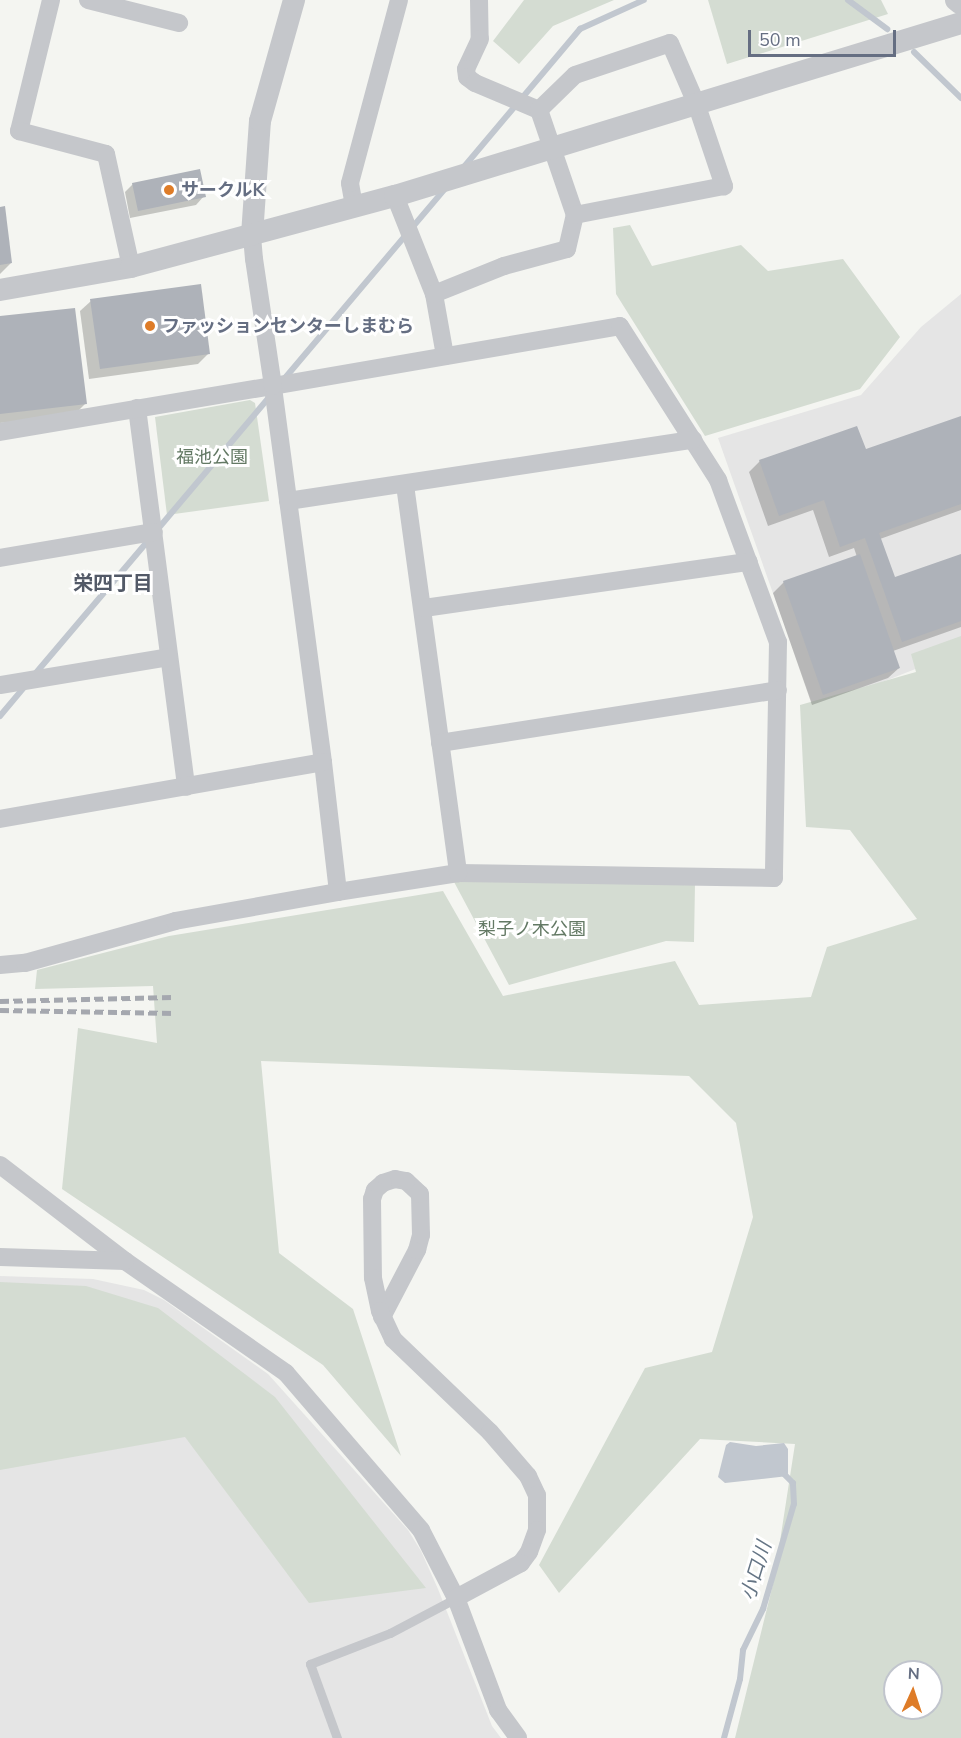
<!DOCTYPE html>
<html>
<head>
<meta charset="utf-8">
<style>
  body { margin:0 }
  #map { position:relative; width:961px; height:1738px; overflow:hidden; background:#f4f5f1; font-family:"Nunito Sans","Noto Sans JP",sans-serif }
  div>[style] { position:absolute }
  .built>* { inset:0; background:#e5e5e5 }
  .green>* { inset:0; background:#d4dcd2 }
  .water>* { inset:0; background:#c1c7cf }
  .shadow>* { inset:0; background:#0003 }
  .stream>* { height:6px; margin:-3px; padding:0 3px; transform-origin:3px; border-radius:3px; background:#c1c7cf }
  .building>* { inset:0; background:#aeb2b9 }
  .service>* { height:9px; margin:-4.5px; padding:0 4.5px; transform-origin:4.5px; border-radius:4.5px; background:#c5c7cb }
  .minor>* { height:18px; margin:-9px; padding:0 9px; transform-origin:9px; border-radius:9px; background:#c5c7cb }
  .tertiary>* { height:22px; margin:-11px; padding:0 11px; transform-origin:11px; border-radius:11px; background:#c5c7cb }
  .rail>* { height:4.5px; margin-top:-2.25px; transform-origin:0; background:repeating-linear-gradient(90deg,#a5a8af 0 9px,transparent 0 13.5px) }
  .dots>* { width:16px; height:16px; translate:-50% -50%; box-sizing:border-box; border:3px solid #fff; border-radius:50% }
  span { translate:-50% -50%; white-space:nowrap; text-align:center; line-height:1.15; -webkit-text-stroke:6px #fff; paint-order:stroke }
  .poi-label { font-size:18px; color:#656e82; font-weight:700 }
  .left { translate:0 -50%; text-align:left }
  .park-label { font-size:18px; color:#637964 }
  .neighbourhood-label { font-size:20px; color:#525967; font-weight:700 }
  .water-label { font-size:20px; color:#657585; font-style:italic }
  .north { position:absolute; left:883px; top:1660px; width:60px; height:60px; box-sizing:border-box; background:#fff; border:2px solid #c1c5cd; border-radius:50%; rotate:3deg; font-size:16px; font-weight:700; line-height:24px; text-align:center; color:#656e82 }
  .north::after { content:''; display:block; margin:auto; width:21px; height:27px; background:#de7c28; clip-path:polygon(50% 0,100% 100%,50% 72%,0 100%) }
  .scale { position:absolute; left:748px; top:30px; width:148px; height:27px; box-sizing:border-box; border:3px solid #656e82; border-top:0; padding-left:8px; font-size:18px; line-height:21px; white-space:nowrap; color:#656e82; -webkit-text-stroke:4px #fff; paint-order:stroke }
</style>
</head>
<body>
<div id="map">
  <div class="built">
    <i style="clip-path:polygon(961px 294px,961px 651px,814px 709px,718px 438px,861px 395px,921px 327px)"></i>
    <i style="clip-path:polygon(0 1276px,93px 1279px,144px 1290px,164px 1300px,268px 1374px,408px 1530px,421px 1551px,438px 1589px,492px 1726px,501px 1738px,0 1738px)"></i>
  </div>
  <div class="green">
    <i style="clip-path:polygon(524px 0,614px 0,553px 26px,519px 64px,493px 41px)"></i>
    <i style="clip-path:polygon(708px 0,881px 0,888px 14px,727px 64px)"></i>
    <i style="clip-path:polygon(630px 225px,652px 266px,741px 245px,768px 271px,843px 259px,900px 337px,860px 389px,705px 436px,616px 294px,613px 228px)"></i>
    <i style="clip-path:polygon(250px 400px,255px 403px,269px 501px,167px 515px,155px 417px)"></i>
    <i style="clip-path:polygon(evenodd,961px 636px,961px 1738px,735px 1738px,774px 1580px,795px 1444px,700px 1439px,559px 1593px,539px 1565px,645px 1368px,712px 1352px,753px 1217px,736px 1123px,689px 1076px,261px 1061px,279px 1253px,353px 1309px,401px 1456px,323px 1365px,62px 1189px,78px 1028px,157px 1043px,153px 986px,35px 989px,37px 970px,169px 936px,443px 891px,503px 996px,675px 961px,699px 1005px,811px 997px,827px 947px,917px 919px,850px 830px,806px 827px,800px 705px,916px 672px,911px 654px,961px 636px,895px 1672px,931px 1672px,931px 1708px,895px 1708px,895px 1672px)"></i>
    <i style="clip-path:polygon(453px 880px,695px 884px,694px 942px,666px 941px,509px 985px)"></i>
    <i style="clip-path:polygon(0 1282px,86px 1286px,158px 1308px,275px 1397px,426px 1588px,309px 1603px,185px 1437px,0 1470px)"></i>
  </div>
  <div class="water">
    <i style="clip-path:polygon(730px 1442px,756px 1446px,784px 1443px,788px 1449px,788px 1476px,725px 1483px,718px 1477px,726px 1445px)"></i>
  </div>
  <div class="shadow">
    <i style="clip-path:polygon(133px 184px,204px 196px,196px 205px,130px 218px,125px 192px)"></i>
    <i style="clip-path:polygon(0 208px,11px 263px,0 274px)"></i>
    <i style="clip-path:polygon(91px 301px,209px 353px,198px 364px,89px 379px,80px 311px)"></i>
    <i style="clip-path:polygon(0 318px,85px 404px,74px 415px,0 423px)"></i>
    <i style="clip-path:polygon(961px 420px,961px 510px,880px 539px,894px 579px,961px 555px,961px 627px,893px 651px,899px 668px,888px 678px,812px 705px,773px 593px,784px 582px,857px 557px,854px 548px,829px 557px,813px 510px,768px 526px,749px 472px,760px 461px,865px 451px)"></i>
  </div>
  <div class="stream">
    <i style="left:848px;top:0;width:49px;rotate:36.6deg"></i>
    <i style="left:914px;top:52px;width:66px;rotate:44.4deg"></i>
    <i style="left:463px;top:168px;width:182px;rotate:-49.9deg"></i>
    <i style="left:580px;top:29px;width:70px;rotate:-24.4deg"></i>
    <i style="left:285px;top:378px;width:248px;rotate:-49.8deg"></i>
    <i style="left:157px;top:530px;width:177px;rotate:-49.8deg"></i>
    <i style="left:35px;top:674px;width:180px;rotate:-49.7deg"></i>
    <i style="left:0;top:716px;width:39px;rotate:-50deg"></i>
    <i style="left:724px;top:1738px;width:61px;rotate:-74.8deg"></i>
    <i style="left:740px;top:1679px;width:29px;rotate:-84deg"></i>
    <i style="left:743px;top:1650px;width:46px;rotate:-64deg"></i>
    <i style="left:763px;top:1609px;width:109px;rotate:-73.6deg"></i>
    <i style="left:794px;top:1504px;width:21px;rotate:-93deg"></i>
    <i style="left:793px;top:1483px;width:16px;rotate:-135deg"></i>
  </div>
  <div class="building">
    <i style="clip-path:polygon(200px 169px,206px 197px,138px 211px,132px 183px)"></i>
    <i style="clip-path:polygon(5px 206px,12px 263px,0 265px,0 207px)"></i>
    <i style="clip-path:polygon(201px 284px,210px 354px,100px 369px,90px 299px)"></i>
    <i style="clip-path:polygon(75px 308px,87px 404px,0 414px,0 316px)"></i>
    <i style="clip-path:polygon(961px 416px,961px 504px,879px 533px,895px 577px,961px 554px,961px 621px,902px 642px,865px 538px,840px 547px,824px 500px,779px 516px,759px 460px,857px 426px,866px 449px)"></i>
    <i style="clip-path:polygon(860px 554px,900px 668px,823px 695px,783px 581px)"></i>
  </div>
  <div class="service">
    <i style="left:337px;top:1738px;width:79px;rotate:-110deg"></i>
    <i style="left:310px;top:1664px;width:86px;rotate:-21.2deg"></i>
    <i style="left:390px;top:1633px;width:75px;rotate:-27.9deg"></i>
  </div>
  <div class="minor">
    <i style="left:51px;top:0;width:135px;rotate:103.7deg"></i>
    <i style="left:19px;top:131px;width:90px;rotate:14.8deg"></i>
    <i style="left:106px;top:154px;width:116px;rotate:77.5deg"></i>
    <i style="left:88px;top:0;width:94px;rotate:14.2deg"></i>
    <i style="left:479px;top:0;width:39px;rotate:89deg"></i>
    <i style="left:480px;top:39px;width:33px;rotate:115deg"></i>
    <i style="left:466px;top:69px;width:8px;rotate:83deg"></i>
    <i style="left:467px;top:77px;width:10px;rotate:37deg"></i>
    <i style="left:475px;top:83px;width:69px;rotate:22.9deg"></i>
    <i style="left:395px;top:196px;width:105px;rotate:68.3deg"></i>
    <i style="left:434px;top:294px;width:63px;rotate:79.9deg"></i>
    <i style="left:354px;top:206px;width:23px;rotate:-100deg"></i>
    <i style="left:350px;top:183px;width:189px;rotate:-75deg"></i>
    <i style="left:434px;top:294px;width:75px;rotate:-21.8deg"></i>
    <i style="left:504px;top:266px;width:65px;rotate:-15.1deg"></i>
    <i style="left:567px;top:249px;width:35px;rotate:-77deg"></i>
    <i style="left:575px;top:215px;width:111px;rotate:-108.9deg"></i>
    <i style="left:539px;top:110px;width:50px;rotate:-44.2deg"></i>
    <i style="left:575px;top:75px;width:100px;rotate:-18.6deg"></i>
    <i style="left:670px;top:43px;width:65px;rotate:66.6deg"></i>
    <i style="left:696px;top:103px;width:88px;rotate:71.4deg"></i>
    <i style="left:724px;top:186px;width:152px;rotate:169deg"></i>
    <i style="left:137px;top:408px;width:382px;rotate:82.6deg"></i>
    <i style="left:0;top:432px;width:277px;rotate:-9.6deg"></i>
    <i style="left:273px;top:386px;width:352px;rotate:-9.8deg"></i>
    <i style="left:620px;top:326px;width:183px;rotate:57.5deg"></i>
    <i style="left:718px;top:480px;width:173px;rotate:69.7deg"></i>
    <i style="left:778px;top:642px;width:236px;rotate:91deg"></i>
    <i style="left:774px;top:878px;width:316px;rotate:-179.1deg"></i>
    <i style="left:458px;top:873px;width:121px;rotate:171deg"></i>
    <i style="left:338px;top:892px;width:131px;rotate:-96.6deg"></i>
    <i style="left:323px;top:762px;width:379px;rotate:-97.6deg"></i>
    <i style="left:273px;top:386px;width:128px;rotate:-98.5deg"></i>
    <i style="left:254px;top:259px;width:24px;rotate:-95deg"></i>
    <i style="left:405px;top:485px;width:392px;rotate:82.2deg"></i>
    <i style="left:288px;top:501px;width:410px;rotate:-8.6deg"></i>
    <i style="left:0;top:558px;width:156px;rotate:-9.6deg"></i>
    <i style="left:424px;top:608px;width:328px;rotate:-8.1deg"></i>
    <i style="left:0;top:685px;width:171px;rotate:-9.4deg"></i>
    <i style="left:440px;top:743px;width:342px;rotate:-8.9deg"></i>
    <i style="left:0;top:819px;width:328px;rotate:-10deg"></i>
    <i style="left:0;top:965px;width:25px;rotate:-5deg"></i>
    <i style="left:25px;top:963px;width:156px;rotate:-15.6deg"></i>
    <i style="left:175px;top:921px;width:166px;rotate:-10.1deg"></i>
    <i style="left:0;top:1165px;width:158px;rotate:37.5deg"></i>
    <i style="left:125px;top:1261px;width:196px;rotate:34.8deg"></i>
    <i style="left:286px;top:1373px;width:207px;rotate:49.3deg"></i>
    <i style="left:421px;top:1530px;width:76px;rotate:62.8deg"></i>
    <i style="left:456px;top:1598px;width:120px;rotate:69.4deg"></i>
    <i style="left:498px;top:1710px;width:34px;rotate:54deg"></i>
    <i style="left:0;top:1257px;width:125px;rotate:1.8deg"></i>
    <i style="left:382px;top:1317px;width:76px;rotate:-62.4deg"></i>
    <i style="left:417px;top:1250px;width:16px;rotate:-75deg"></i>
    <i style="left:421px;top:1235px;width:41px;rotate:-91.4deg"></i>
    <i style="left:420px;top:1194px;width:19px;rotate:-137deg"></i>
    <i style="left:406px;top:1181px;width:11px;rotate:-170deg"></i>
    <i style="left:395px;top:1179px;width:13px;rotate:162deg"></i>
    <i style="left:383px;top:1183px;width:11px;rotate:139deg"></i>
    <i style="left:375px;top:1190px;width:9px;rotate:108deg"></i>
    <i style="left:372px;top:1199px;width:79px;rotate:89.3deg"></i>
    <i style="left:373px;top:1278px;width:34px;rotate:78deg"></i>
    <i style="left:380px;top:1311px;width:31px;rotate:65deg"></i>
    <i style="left:393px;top:1339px;width:134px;rotate:43.8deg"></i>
    <i style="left:490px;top:1432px;width:58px;rotate:49.2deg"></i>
    <i style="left:528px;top:1476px;width:21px;rotate:65deg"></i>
    <i style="left:537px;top:1495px;width:35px;rotate:90deg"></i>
    <i style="left:537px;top:1530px;width:23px;rotate:110deg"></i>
    <i style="left:529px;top:1552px;width:14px;rotate:126deg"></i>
    <i style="left:521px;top:1563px;width:74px;rotate:151.7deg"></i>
  </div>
  <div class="tertiary">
    <i style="left:956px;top:0;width:6px;rotate:39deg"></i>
    <i style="left:252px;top:235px;width:114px;rotate:-86deg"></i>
    <i style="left:260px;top:121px;width:126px;rotate:-74.3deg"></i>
    <i style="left:0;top:290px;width:133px;rotate:-10deg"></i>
    <i style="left:131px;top:267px;width:273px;rotate:-15.1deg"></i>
    <i style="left:395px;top:196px;width:592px;rotate:-17deg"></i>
  </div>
  <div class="rail">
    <i style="left:0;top:1001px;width:172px;rotate:-1.3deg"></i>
    <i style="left:0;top:1010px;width:175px;rotate:1deg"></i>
  </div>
  <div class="dots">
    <i style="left:169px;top:190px;background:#de7c28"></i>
    <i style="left:150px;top:326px;background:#de7c28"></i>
  </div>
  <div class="poi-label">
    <span class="left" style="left:181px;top:190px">サークルK</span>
    <span class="left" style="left:162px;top:326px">ファッションセンターしまむら</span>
  </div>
  <div class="park-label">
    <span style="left:212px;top:457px">福池公園</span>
    <span style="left:532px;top:929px">梨子ノ木公園</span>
  </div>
  <div class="neighbourhood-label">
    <span style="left:113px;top:583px">栄四丁目</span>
  </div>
  <div class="water-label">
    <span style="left:756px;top:1571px;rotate:-73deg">小口川</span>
  </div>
  <div class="north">N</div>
  <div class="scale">50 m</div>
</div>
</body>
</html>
